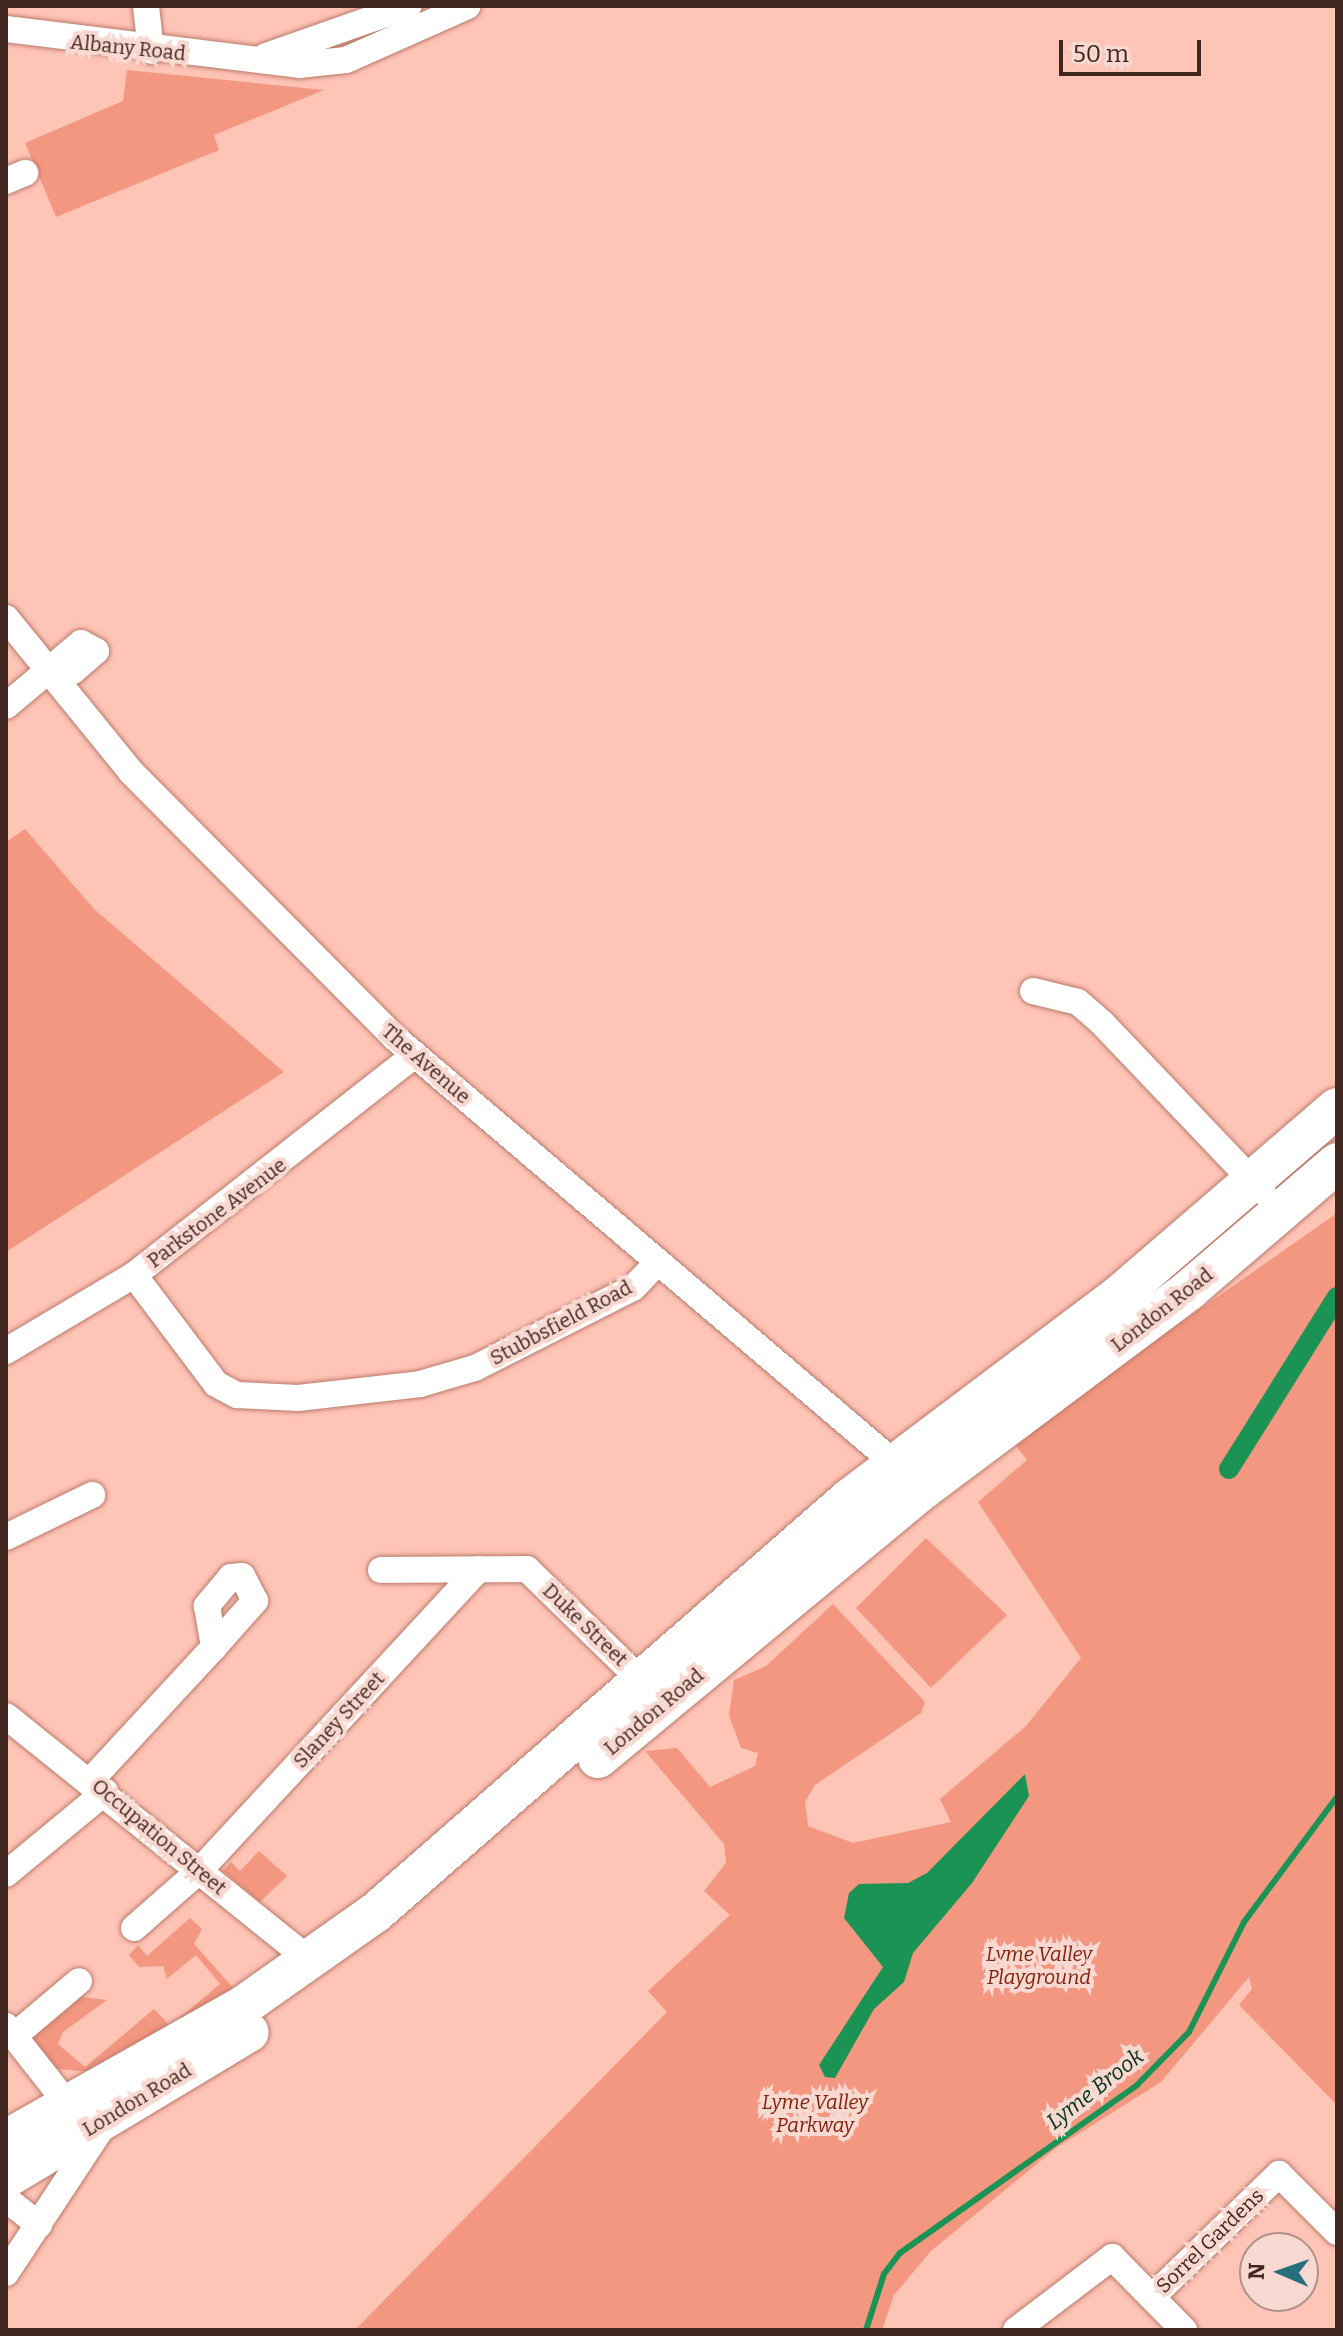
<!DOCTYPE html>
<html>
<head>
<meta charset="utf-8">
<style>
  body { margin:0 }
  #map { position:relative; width:1343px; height:2336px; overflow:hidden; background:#fec4b6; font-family:Bitter,serif }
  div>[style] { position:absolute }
  .green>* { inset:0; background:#f39781 }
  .water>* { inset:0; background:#1b9354 }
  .stream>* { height:6px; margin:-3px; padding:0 3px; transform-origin:3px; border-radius:3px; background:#1b9354 }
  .canal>* { height:20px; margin:-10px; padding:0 10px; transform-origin:10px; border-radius:10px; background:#1b9354 }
  .roads { filter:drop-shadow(0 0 2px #bb7a6a) drop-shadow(0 0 2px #bb7a6a) }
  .minor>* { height:26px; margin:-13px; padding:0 13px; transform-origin:13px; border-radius:13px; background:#fff }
  .highway>* { height:40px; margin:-20px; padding:0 20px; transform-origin:20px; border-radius:20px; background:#fff }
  span { translate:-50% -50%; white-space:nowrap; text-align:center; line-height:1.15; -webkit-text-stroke:8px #f7d9d2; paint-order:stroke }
  .street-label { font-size:20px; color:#412620 }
  .park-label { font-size:20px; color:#82220b; font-style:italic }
  .water-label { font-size:22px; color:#05341a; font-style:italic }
  .frame { position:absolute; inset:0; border:8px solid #412620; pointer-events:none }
  .north { position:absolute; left:1239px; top:2232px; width:80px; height:80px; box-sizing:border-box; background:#f7d9d2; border:2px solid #ae918b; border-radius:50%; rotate:272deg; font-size:22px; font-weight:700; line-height:32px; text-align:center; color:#412620 }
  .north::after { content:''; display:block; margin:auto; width:28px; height:36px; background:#286e7c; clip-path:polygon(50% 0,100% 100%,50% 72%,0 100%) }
  .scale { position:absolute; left:1059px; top:40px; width:142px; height:36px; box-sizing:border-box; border:4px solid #412620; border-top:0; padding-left:10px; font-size:24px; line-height:28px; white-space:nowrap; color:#412620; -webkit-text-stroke:6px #f7d9d2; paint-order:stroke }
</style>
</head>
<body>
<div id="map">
  <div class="green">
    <i style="clip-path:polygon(127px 70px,324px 90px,214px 135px,219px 150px,56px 217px,25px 143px,123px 101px)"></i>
    <i style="clip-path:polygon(25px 829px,94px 909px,284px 1072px,6px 1252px,6px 842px)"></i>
    <i style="clip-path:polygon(1337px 1213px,1337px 2105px,1239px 2005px,1252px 1989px,1249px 1977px,1161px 2082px,1056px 2148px,931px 2251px,894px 2295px,882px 2330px,355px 2330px,667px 2012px,648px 1991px,730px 1915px,704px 1891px,726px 1863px,724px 1844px,645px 1751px,677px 1748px,710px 1787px,755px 1766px,758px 1753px,741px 1748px,729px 1715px,734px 1680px,766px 1666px,833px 1604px,925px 1702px,921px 1713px,815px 1785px,805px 1802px,808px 1826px,853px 1843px,951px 1822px,940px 1799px,1026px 1726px,1081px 1658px,978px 1502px,1027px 1460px,1012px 1441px)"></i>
    <i style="clip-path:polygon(926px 1538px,1007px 1615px,931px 1688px,856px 1608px)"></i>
    <i style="clip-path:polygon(259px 1851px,287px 1876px,260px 1902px,223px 1871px,231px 1862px,240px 1871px)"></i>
    <i style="clip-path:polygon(190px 1918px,202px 1929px,194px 1944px,235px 1990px,92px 2072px,57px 2069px,32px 2038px,82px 1997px,107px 2000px,63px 2032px,58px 2044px,85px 2067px,154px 2009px,170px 2026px,220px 1984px,196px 1955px,167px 1979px,163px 1966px,139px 1967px,129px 1955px,138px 1945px,147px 1956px)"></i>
  </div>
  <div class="water">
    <i style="clip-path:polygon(1025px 1774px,1029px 1796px,972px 1883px,913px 1953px,904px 1982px,874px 2009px,835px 2078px,825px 2077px,819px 2065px,883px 1967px,844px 1918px,849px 1893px,859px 1884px,908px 1883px,927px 1873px)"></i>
  </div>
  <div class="stream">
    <i style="left:866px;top:2330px;width:59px;rotate:-72.2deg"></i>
    <i style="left:884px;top:2274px;width:26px;rotate:-53deg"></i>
    <i style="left:900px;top:2253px;width:291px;rotate:-35.3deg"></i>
    <i style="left:1137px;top:2085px;width:74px;rotate:-45.5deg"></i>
    <i style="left:1189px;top:2032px;width:123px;rotate:-63.4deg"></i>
    <i style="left:1244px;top:1922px;width:156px;rotate:-53.4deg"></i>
  </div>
  <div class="canal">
    <i style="left:1229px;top:1469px;width:203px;rotate:-57.9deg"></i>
  </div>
  <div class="roads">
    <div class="minor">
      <i style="left:146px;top:6px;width:45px;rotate:83.7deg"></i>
      <i style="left:6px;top:29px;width:295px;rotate:7deg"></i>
      <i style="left:299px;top:65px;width:47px;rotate:-6.1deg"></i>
      <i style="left:346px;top:60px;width:133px;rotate:-23.9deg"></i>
      <i style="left:266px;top:56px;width:151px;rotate:-19.3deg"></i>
      <i style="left:6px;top:181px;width:21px;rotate:-23deg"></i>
      <i style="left:6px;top:618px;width:198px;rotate:50.9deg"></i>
      <i style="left:131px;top:772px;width:373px;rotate:45.2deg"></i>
      <i style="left:394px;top:1037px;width:655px;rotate:40.42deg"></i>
      <i style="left:6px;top:706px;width:98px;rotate:-40deg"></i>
      <i style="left:81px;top:643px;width:17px;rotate:28deg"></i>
      <i style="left:96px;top:651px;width:30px;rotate:139deg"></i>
      <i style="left:73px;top:671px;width:23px;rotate:170deg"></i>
      <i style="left:1033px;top:991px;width:46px;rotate:13.7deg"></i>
      <i style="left:1078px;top:1002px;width:32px;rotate:41deg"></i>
      <i style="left:1102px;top:1023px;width:233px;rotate:46.4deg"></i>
      <i style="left:134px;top:1275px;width:136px;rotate:53deg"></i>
      <i style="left:216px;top:1384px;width:24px;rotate:28deg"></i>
      <i style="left:237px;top:1395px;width:61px;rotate:2.8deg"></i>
      <i style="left:298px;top:1398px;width:123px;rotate:-6.5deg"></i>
      <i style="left:420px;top:1384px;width:57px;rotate:-16.2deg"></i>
      <i style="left:475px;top:1368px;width:177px;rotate:-26.9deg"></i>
      <i style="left:633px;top:1288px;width:35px;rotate:-46deg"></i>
      <i style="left:6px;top:1351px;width:149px;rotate:-30.7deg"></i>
      <i style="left:134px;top:1275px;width:357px;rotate:-38.1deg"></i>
      <i style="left:6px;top:1537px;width:96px;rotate:-26deg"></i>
      <i style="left:381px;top:1570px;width:146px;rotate:-0.4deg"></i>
      <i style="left:527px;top:1569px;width:163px;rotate:44.3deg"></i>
      <i style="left:6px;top:1716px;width:391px;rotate:38.8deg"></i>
      <i style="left:91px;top:1780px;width:181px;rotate:-47.2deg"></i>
      <i style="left:214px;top:1647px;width:62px;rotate:-48.3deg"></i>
      <i style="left:255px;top:1601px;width:28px;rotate:-117deg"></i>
      <i style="left:242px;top:1576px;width:11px;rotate:175deg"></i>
      <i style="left:231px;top:1577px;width:38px;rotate:130deg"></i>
      <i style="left:207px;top:1606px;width:42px;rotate:80.3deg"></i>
      <i style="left:6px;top:1874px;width:129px;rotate:-39.6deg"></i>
      <i style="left:134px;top:1928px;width:88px;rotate:-41.3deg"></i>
      <i style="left:200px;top:1870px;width:410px;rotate:-47.2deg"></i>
      <i style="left:6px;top:2026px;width:95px;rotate:51.8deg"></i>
      <i style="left:14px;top:2036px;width:85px;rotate:-40.2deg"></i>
      <i style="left:6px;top:2199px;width:42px;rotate:38.2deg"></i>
      <i style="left:6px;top:2273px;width:176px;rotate:-56.6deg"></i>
      <i style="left:1152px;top:2297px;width:177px;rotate:-44.1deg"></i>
      <i style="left:1279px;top:2174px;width:82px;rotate:45deg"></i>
      <i style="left:1016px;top:2330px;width:121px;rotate:-37.2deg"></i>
      <i style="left:1112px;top:2257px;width:103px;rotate:45.4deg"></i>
    </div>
    <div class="highway">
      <i style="left:598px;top:1758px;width:425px;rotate:-39.6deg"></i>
      <i style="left:926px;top:1487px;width:329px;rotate:-36.8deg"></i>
      <i style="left:1189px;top:1290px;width:195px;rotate:-40.6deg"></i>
      <i style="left:6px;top:2140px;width:272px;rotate:-29.5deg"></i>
      <i style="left:243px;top:2006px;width:161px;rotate:-35.2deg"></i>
      <i style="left:375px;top:1913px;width:629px;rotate:-41.13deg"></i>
      <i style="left:849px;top:1499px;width:334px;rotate:-37deg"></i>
      <i style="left:1116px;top:1298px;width:291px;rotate:-40.7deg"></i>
      <i style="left:6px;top:2178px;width:283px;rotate:-31deg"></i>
    </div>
  </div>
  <div class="street-label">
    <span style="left:128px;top:48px;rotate:6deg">Albany Road</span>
    <span style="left:426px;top:1064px;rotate:41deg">The Avenue</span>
    <span style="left:217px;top:1213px;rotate:-37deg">Parkstone Avenue</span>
    <span style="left:1162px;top:1310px;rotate:-38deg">London Road</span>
    <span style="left:561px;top:1323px;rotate:-28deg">Stubbsfield Road</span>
    <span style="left:585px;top:1625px;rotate:44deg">Duke Street</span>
    <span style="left:654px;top:1712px;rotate:-40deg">London Road</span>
    <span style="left:339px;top:1720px;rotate:-47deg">Slaney Street</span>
    <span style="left:159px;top:1837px;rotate:40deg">Occupation Street</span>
    <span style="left:137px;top:2100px;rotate:-31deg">London Road</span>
    <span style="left:1210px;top:2241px;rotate:-44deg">Sorrel Gardens</span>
  </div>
  <div class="park-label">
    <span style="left:1039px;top:1966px">Lyme Valley<br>Playground</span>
    <span style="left:815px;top:2114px">Lyme Valley<br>Parkway</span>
  </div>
  <div class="water-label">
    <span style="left:1095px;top:2089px;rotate:-38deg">Lyme Brook</span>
  </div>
  <div class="frame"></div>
  <div class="north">N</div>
  <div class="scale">50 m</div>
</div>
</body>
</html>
